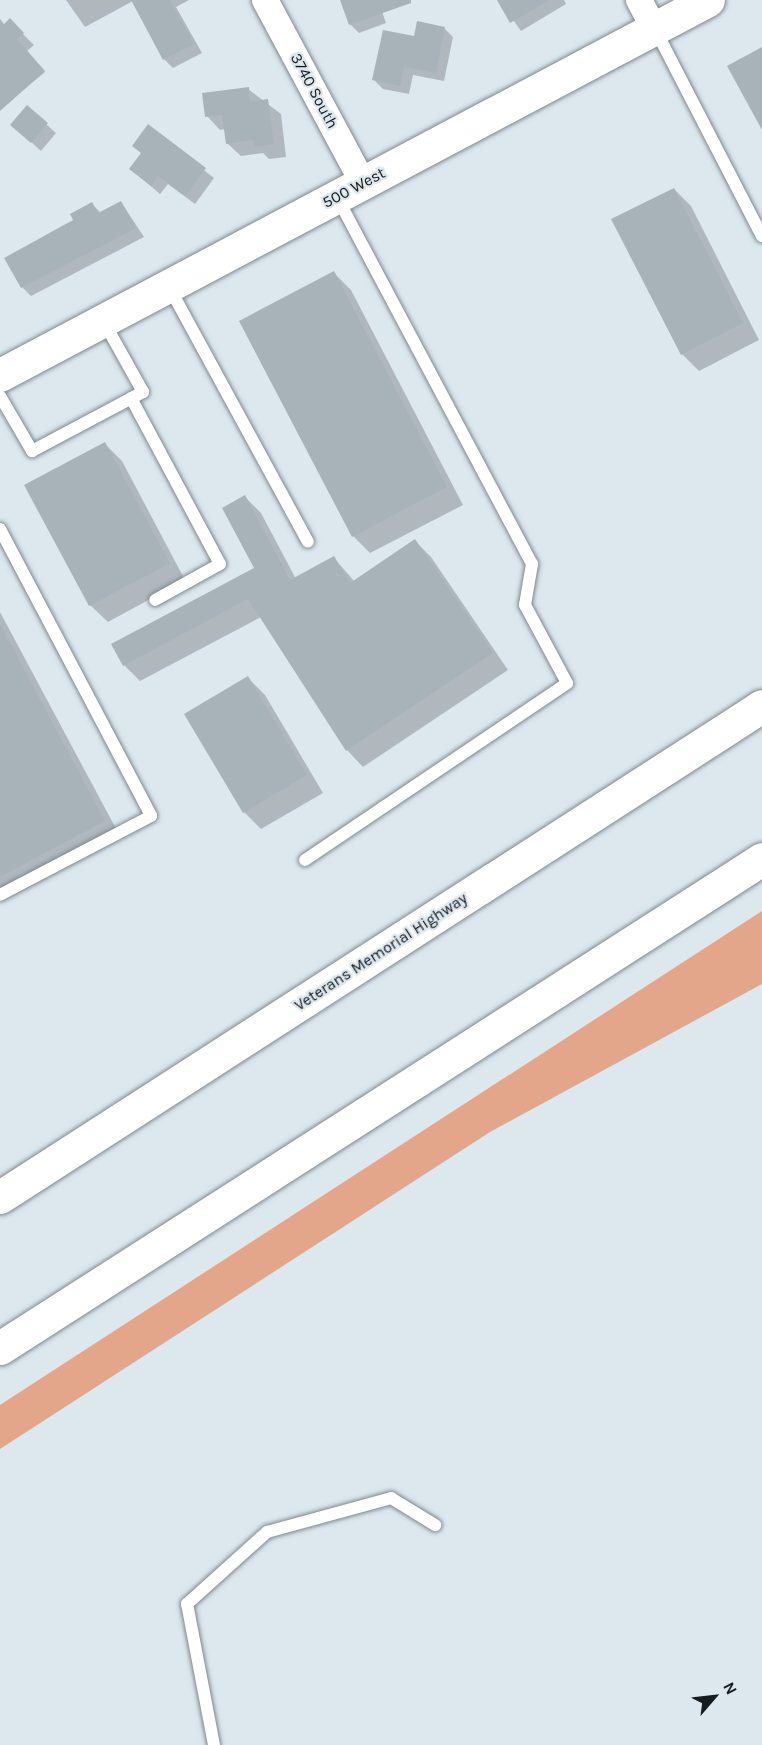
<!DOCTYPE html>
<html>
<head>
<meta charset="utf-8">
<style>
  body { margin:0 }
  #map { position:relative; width:762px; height:1745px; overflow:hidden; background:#dce7ee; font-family:Karla,sans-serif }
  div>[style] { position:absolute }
  .green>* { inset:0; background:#e3a68a }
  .shadow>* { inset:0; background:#0003 }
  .building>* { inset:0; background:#a8b3b9 }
  .roads { filter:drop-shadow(0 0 2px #7f898f) drop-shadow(0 0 2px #7f898f) }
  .lane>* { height:12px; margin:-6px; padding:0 6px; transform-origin:6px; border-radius:6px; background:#fff }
  .street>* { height:26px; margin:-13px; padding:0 13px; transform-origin:13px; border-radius:13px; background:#fff }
  .secondary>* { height:33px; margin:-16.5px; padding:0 16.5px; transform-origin:16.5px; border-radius:16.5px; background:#fff }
  .highway>* { height:33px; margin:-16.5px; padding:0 16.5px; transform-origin:16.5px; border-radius:16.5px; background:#fff }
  span { translate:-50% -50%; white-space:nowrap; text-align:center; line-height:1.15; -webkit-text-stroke:4.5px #dce7ee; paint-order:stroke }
  .street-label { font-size:16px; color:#171b1e }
  .north { position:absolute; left:684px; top:1667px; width:60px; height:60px; -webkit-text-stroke:4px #dce7ee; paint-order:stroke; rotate:62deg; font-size:16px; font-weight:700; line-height:24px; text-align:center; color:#171b1e }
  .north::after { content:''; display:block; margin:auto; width:21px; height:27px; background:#171b1e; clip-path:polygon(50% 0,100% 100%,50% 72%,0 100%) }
</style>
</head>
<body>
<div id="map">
  <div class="green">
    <i style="clip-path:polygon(762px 911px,762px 984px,490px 1132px,0 1449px,0 1405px)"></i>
  </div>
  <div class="shadow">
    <i style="clip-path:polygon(66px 0,189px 0,176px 7px,202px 53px,173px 68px,164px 59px,133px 1px,85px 27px)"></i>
    <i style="clip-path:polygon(342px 0,378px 0,386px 23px,359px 33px,350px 24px)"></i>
    <i style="clip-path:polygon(499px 0,564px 0,566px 4px,521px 31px)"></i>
    <i style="clip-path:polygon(444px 28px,453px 37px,444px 81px,413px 75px,409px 94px,383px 89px,374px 80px,415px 38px)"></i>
    <i style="clip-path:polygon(0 30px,21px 32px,34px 45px,27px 51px,45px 72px,0 109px)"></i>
    <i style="clip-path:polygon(248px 89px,281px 114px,286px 157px,269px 159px,263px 153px,241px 156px,227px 143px,225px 129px,220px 130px,207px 116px)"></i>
    <i style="clip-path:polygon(27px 107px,56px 133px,41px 151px,21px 133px)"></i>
    <i style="clip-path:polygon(148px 126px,214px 178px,195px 204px,168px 184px,160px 194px,131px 169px,142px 154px)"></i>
    <i style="clip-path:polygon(674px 189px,691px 206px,759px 340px,699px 371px,682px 354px)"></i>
    <i style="clip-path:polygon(121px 202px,144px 237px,31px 296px,22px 287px,92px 204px,101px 213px)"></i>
    <i style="clip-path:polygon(334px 273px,351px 290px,463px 505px,370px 553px,353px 536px)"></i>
    <i style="clip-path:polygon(105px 444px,122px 461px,185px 580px,108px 622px,90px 605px)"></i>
    <i style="clip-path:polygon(245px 497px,261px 513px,296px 579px,334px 558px,355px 582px,415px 541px,431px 557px,508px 670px,363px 767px,347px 750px,261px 617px,140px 681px,124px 665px,256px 569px)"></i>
    <i style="clip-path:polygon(0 612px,121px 838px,10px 897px,0 887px)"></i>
    <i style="clip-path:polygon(248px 678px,265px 695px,323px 793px,261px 829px,244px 812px)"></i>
  </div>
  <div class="building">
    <i style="clip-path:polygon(131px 0,170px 0,194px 44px,163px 60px)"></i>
    <i style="clip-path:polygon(340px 0,411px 0,411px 3px,349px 25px)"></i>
    <i style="clip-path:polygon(497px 0,550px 0,510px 23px)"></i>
    <i style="clip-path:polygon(10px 18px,24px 33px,17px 39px,45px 71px,0 111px,0 19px,4px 24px)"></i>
    <i style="clip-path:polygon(417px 21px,445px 27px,436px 73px,404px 67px,400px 86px,372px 80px,383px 30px,414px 36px)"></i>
    <i style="clip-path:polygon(762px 47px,762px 130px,727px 66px)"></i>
    <i style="clip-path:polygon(249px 87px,250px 102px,268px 99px,274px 144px,254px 147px,254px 140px,226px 144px,222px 115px,205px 117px,202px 93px)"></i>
    <i style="clip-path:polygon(27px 105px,48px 123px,31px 143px,10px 125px)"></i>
    <i style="clip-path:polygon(148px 124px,206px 168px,185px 196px,158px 176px,151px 186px,129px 169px,141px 153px,132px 146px)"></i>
    <i style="clip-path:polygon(674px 188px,743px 323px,681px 355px,611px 219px)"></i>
    <i style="clip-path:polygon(121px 201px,136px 228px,21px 288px,4px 258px,73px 220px,70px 214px,92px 202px,98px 213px)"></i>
    <i style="clip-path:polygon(334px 271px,447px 487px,352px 537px,239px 321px)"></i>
    <i style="clip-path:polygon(105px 442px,170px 563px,89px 606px,24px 485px)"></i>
    <i style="clip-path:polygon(245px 495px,290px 580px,334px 556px,350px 583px,415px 539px,493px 653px,346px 751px,248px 599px,123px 666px,111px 644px,254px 568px,222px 508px)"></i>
    <i style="clip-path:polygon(0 624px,105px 821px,0 877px)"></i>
    <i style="clip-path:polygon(248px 676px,307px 775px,243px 813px,184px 714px)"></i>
  </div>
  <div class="roads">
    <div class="lane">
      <i style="left:655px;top:29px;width:233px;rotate:62.7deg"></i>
      <i style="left:169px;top:287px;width:290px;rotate:61.4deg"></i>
      <i style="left:0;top:396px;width:64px;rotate:59.8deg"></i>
      <i style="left:32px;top:451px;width:126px;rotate:-28deg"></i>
      <i style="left:143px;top:392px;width:80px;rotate:-119.1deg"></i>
      <i style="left:131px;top:398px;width:188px;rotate:61.8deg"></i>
      <i style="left:220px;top:564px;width:74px;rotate:151deg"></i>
      <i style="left:0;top:529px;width:324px;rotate:62.2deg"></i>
      <i style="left:151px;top:816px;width:170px;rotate:152.4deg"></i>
      <i style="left:305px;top:860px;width:316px;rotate:-34deg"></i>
      <i style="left:567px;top:683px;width:89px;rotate:-118.3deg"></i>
      <i style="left:525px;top:605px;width:42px;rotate:-80.3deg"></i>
      <i style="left:532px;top:564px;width:415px;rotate:-118deg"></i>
      <i style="left:214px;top:1745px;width:144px;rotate:-100.8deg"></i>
      <i style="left:187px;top:1604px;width:108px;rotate:-42deg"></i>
      <i style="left:267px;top:1532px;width:129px;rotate:-15.3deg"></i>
      <i style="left:391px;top:1498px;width:52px;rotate:31.5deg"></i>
    </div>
    <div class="street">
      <i style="left:265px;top:0;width:208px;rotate:61.8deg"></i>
      <i style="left:639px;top:0;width:32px;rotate:62deg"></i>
    </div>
    <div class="secondary">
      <i style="left:0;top:375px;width:801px;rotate:-27.91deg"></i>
    </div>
    <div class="highway">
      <i style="left:0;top:1197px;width:906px;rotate:-32.8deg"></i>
      <i style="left:0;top:1348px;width:905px;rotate:-32.69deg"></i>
    </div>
  </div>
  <div class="street-label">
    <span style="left:314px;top:91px;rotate:62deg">3740 South</span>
    <span style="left:354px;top:188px;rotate:-28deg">500 West</span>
    <span style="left:381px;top:952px;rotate:-33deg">Veterans Memorial Highway</span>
  </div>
  <div class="north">N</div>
</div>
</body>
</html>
